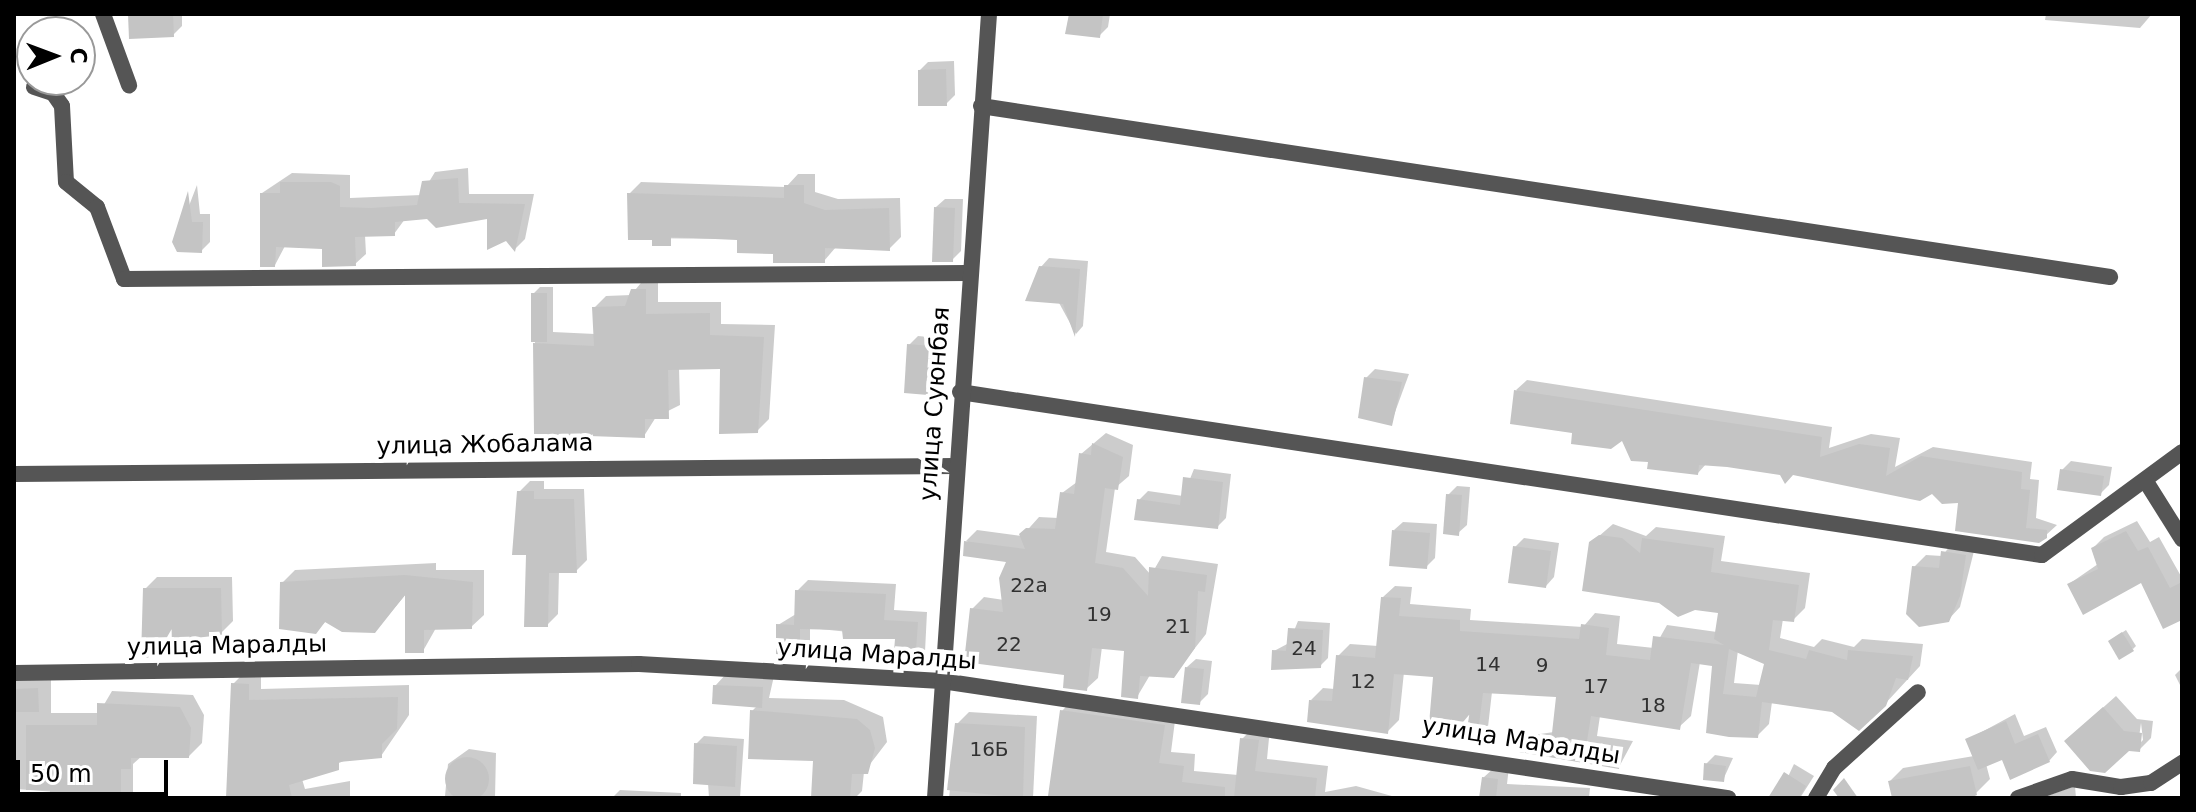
<!DOCTYPE html>
<html>
<head>
<meta charset="utf-8">
<style>
  body { margin:0 }
  #map { position:relative; width:2196px; height:812px; overflow:hidden; background:#fff; font-family:"DejaVu Sans",sans-serif }
  div>[style] { position:absolute }
  .shadow>* { inset:0; background:#0003 }
  .building>* { inset:0; background:#c4c4c4 }
  .round { border-radius:50% }
  .minor>* { height:16px; margin:-8px; padding:0 8px; transform-origin:8px; border-radius:8px; background:#555 }
  .tertiary>* { height:16px; margin:-8px; padding:0 8px; transform-origin:8px; border-radius:8px; background:#555 }
  span { translate:-50% -50%; white-space:nowrap; text-align:center; line-height:1.15; -webkit-text-stroke:8px #fff; paint-order:stroke }
  .number-label { font-size:20px; color:#313131 }
  .number-label span { -webkit-text-stroke-width:0 }
  .street-label { font-size:24px; color:#000 }
  .frame { position:absolute; inset:0; border:16px solid #000; pointer-events:none }
  .north { position:absolute; left:16px; top:16px; width:80px; height:80px; box-sizing:border-box; background:#fff; border:2px solid #999; border-radius:50%; rotate:89deg; font-size:22px; font-weight:700; line-height:32px; text-align:center; color:#000 }
  .north::after { content:''; display:block; margin:auto; width:28px; height:36px; background:#000; clip-path:polygon(50% 0,100% 100%,50% 72%,0 100%) }
  .scale { position:absolute; left:16px; top:760px; width:152px; height:36px; box-sizing:border-box; border:4px solid #000; border-top:0; padding-left:10px; font-size:24px; line-height:28px; white-space:nowrap; color:#000; -webkit-text-stroke:6px #fff; paint-order:stroke }
</style>
</head>
<body>
<div id="map">
  <div class="shadow">
    <i style="clip-path:polygon(130px 14px,182px 14px,182px 26px,173px 35px)"></i>
    <i style="clip-path:polygon(1072px 14px,1110px 14px,1108px 27px,1099px 36px)"></i>
    <i style="clip-path:polygon(2046px 14px,2152px 14px,2140px 28px,2045px 20px)"></i>
    <i style="clip-path:polygon(954px 61px,955px 95px,946px 104px,920px 70px,928px 62px)"></i>
    <i style="clip-path:polygon(468px 168px,469px 194px,534px 194px,525px 239px,515px 249px,489px 217px,428px 217px,405px 219px,394px 234px,365px 235px,366px 254px,355px 264px,324px 247px,285px 246px,275px 265px,262px 193px,292px 173px,350px 175px,350px 198px,421px 195px,435px 172px)"></i>
    <i style="clip-path:polygon(798px 174px,815px 174px,815px 192px,838px 199px,900px 198px,901px 237px,889px 249px,836px 247px,824px 261px,739px 239px,630px 238px,629px 194px,641px 182px,786px 187px)"></i>
    <i style="clip-path:polygon(197px 185px,200px 214px,210px 214px,210px 242px,201px 251px,175px 242px)"></i>
    <i style="clip-path:polygon(945px 199px,963px 199px,961px 251px,952px 260px,936px 207px)"></i>
    <i style="clip-path:polygon(1049px 258px,1088px 261px,1083px 326px,1076px 334px,1040px 268px)"></i>
    <i style="clip-path:polygon(645px 278px,658px 278px,658px 302px,721px 302px,721px 324px,775px 325px,769px 419px,757px 431px,722px 367px,679px 368px,680px 405px,656px 417px,644px 436px,535px 344px,533px 294px,540px 287px,553px 287px,553px 332px,595px 334px,594px 308px,606px 296px,631px 295px)"></i>
    <i style="clip-path:polygon(918px 336px,939px 338px,936px 384px,927px 393px,909px 345px)"></i>
    <i style="clip-path:polygon(1375px 369px,1409px 374px,1391px 423px,1366px 378px)"></i>
    <i style="clip-path:polygon(1527px 380px,1832px 427px,1829px 448px,1871px 434px,1900px 438px,1895px 467px,1933px 447px,2032px 462px,2030px 479px,2039px 480px,2036px 518px,2057px 525px,2045px 536px,1932px 491px,1707px 463px,1698px 473px,1650px 460px,1622px 438px,1574px 431px,1516px 390px)"></i>
    <i style="clip-path:polygon(1106px 433px,1133px 445px,1129px 476px,1115px 488px,1106px 552px,1135px 557px,1151px 575px,1162px 556px,1218px 564px,1206px 634px,1173px 676px,1150px 675px,1137px 697px,1127px 649px,1102px 647px,1098px 678px,1086px 689px,972px 609px,984px 597px,1004px 600px,1009px 561px,966px 541px,977px 530px,1022px 536px,1039px 517px,1058px 518px,1062px 493px,1077px 482px,1081px 454px)"></i>
    <i style="clip-path:polygon(2071px 461px,2112px 467px,2109px 485px,2100px 494px,2062px 470px)"></i>
    <i style="clip-path:polygon(1194px 469px,1231px 474px,1226px 518px,1217px 527px,1139px 500px,1148px 491px,1183px 496px)"></i>
    <i style="clip-path:polygon(530px 481px,544px 481px,544px 489px,584px 489px,587px 560px,576px 571px,559px 571px,558px 614px,547px 625px,519px 492px)"></i>
    <i style="clip-path:polygon(1457px 486px,1470px 487px,1467px 525px,1458px 533px,1448px 495px)"></i>
    <i style="clip-path:polygon(2137px 521px,2150px 542px,2159px 537px,2182px 578px,2182px 617px,2142px 581px,2069px 584px,2098px 564px,2093px 548px,2104px 537px)"></i>
    <i style="clip-path:polygon(1403px 522px,1437px 524px,1435px 558px,1426px 567px,1394px 530px)"></i>
    <i style="clip-path:polygon(evenodd,1613px 524px,1646px 536px,1656px 527px,1725px 536px,1721px 561px,1810px 573px,1805px 608px,1793px 620px,1783px 619px,1780px 638px,1814px 647px,1822px 639px,1854px 647px,1862px 639px,1923px 644px,1920px 666px,1884px 705px,1833px 710px,1772px 702px,1769px 724px,1757px 736px,1709px 732px,1714px 664px,1700px 662px,1691px 716px,1679px 727px,1600px 716px,1597px 736px,1633px 741px,1619px 767px,1520px 747px,1533px 735px,1554px 732px,1558px 696px,1492px 692px,1488px 727px,1476px 739px,1435px 675px,1404px 672px,1399px 720px,1387px 732px,1311px 700px,1323px 688px,1335px 689px,1338px 656px,1350px 644px,1378px 646px,1383px 597px,1395px 586px,1412px 587px,1410px 604px,1471px 609px,1470px 620px,1583px 627px,1595px 613px,1620px 616px,1617px 644px,1654px 648px,1667px 625px,1717px 632px,1720px 611px,1591px 543px,1613px 524px,1738px 650px,1767px 663px,1761px 685px,1734px 683px,1738px 650px)"></i>
    <i style="clip-path:polygon(1524px 538px,1559px 543px,1554px 577px,1546px 586px,1515px 547px)"></i>
    <i style="clip-path:polygon(1955px 540px,1976px 543px,1960px 607px,1948px 620px,1914px 567px,1926px 555px,1942px 556px)"></i>
    <i style="clip-path:polygon(436px 563px,436px 570px,484px 570px,484px 615px,471px 627px,436px 628px,423px 651px,407px 593px,375px 631px,327px 620px,315px 632px,282px 583px,295px 570px)"></i>
    <i style="clip-path:polygon(157px 577px,232px 577px,233px 621px,221px 633px,170px 639px,158px 655px,145px 589px)"></i>
    <i style="clip-path:polygon(808px 580px,896px 584px,894px 610px,927px 612px,925px 652px,914px 662px,897px 637px,810px 628px,810px 647px,799px 657px,778px 625px,796px 614px,797px 591px)"></i>
    <i style="clip-path:polygon(1298px 621px,1330px 623px,1328px 658px,1320px 666px,1274px 651px,1289px 643px)"></i>
    <i style="clip-path:polygon(2126px 630px,2136px 646px,2133px 649px,2114px 638px)"></i>
    <i style="clip-path:polygon(1196px 659px,1212px 661px,1208px 694px,1199px 703px,1187px 667px)"></i>
    <i style="clip-path:polygon(2182px 668px,2182px 689px,2175px 675px)"></i>
    <i style="clip-path:polygon(245px 672px,261px 672px,261px 689px,409px 685px,409px 715px,381px 756px,346px 760px,302px 779px,305px 789px,350px 781px,350px 798px,229px 798px,233px 684px)"></i>
    <i style="clip-path:polygon(727px 673px,774px 676px,769px 698px,844px 700px,883px 717px,887px 742px,864px 772px,862px 791px,855px 798px,814px 798px,815px 759px,752px 711px,758px 705px,715px 686px)"></i>
    <i style="clip-path:polygon(51px 676px,51px 713px,99px 713px,112px 691px,193px 695px,204px 715px,202px 743px,189px 756px,142px 756px,133px 764px,133px 798px,16px 789px,14px 798px,14px 680px)"></i>
    <i style="clip-path:polygon(evenodd,2116px 696px,2137px 719px,2153px 721px,2151px 738px,2139px 750px,2079px 729px,2116px 696px,2141px 723px,2143px 740px,2138px 745px,2141px 723px)"></i>
    <i style="clip-path:polygon(1074px 698px,1176px 713px,1171px 752px,1195px 754px,1194px 771px,1238px 775px,1242px 739px,1255px 726px,1270px 728px,1267px 759px,1328px 766px,1325px 792px,1356px 786px,1399px 798px,1050px 794px,1062px 711px)"></i>
    <i style="clip-path:polygon(969px 712px,1037px 716px,1033px 798px,949px 798px,957px 724px)"></i>
    <i style="clip-path:polygon(2015px 714px,2024px 736px,2046px 727px,2057px 752px,2049px 761px,2003px 757px,1986px 764px,1990px 779px,1976px 793px,1958px 798px,1894px 798px,1890px 781px,1903px 768px,1974px 756px,1967px 740px)"></i>
    <i style="clip-path:polygon(704px 736px,744px 739px,740px 798px,709px 798px,708px 783px,694px 782px,696px 744px)"></i>
    <i style="clip-path:polygon(469px 749px,496px 753px,495px 798px,397px 798px,445px 796px,448px 764px)"></i>
    <i style="clip-path:polygon(1715px 755px,1733px 758px,1723px 780px,1706px 764px)"></i>
    <i style="clip-path:polygon(1794px 764px,1814px 776px,1800px 798px,1778px 798px)"></i>
    <i style="clip-path:polygon(1496px 766px,1509px 767px,1507px 784px,1590px 788px,1589px 798px,1481px 798px,1483px 778px)"></i>
    <i style="clip-path:polygon(2075px 786px,2076px 798px,2041px 798px)"></i>
    <i style="clip-path:polygon(620px 790px,681px 793px,681px 798px,612px 798px)"></i>
  </div>
  <div class="building">
    <i style="clip-path:polygon(128px 14px,173px 14px,174px 37px,129px 39px)"></i>
    <i style="clip-path:polygon(1069px 14px,1103px 14px,1100px 38px,1065px 34px)"></i>
    <i style="clip-path:polygon(946px 69px,947px 106px,918px 106px,918px 70px)"></i>
    <i style="clip-path:polygon(458px 178px,459px 203px,525px 204px,515px 252px,506px 241px,487px 250px,487px 219px,436px 228px,427px 219px,395px 222px,395px 236px,355px 237px,356px 266px,322px 267px,322px 249px,276px 247px,275px 267px,260px 267px,260px 193px,280px 193px,280px 182px,331px 182px,340px 186px,340px 207px,371px 208px,417px 205px,422px 181px)"></i>
    <i style="clip-path:polygon(784px 185px,804px 185px,804px 203px,825px 210px,889px 208px,890px 251px,825px 248px,825px 263px,773px 263px,773px 254px,737px 253px,737px 240px,671px 237px,671px 246px,652px 246px,652px 240px,628px 240px,627px 193px,784px 198px)"></i>
    <i style="clip-path:polygon(188px 191px,192px 222px,203px 222px,202px 253px,177px 252px,172px 242px)"></i>
    <i style="clip-path:polygon(934px 207px,955px 208px,953px 262px,932px 262px)"></i>
    <i style="clip-path:polygon(1039px 266px,1080px 269px,1075px 337px,1063px 304px,1025px 301px)"></i>
    <i style="clip-path:polygon(631px 289px,646px 289px,646px 314px,710px 313px,710px 335px,764px 337px,758px 433px,719px 434px,720px 369px,668px 370px,669px 419px,645px 419px,645px 438px,534px 434px,533px 343px,594px 346px,592px 307px,625px 306px)"></i>
    <i style="clip-path:polygon(531px 293px,547px 293px,547px 342px,531px 342px)"></i>
    <i style="clip-path:polygon(907px 344px,932px 346px,928px 395px,904px 393px)"></i>
    <i style="clip-path:polygon(1364px 377px,1402px 382px,1392px 426px,1358px 418px)"></i>
    <i style="clip-path:polygon(1514px 390px,1822px 437px,1820px 457px,1859px 444px,1890px 448px,1886px 476px,1921px 456px,2022px 472px,2021px 489px,2030px 490px,2026px 528px,2047px 530px,2047px 538px,2039px 543px,1955px 531px,1958px 503px,1942px 504px,1932px 494px,1920px 501px,1793px 475px,1785px 484px,1780px 475px,1727px 467px,1699px 465px,1698px 475px,1647px 469px,1648px 462px,1631px 461px,1622px 441px,1611px 449px,1571px 444px,1572px 433px,1510px 424px)"></i>
    <i style="clip-path:polygon(1092px 443px,1123px 457px,1118px 490px,1105px 488px,1095px 563px,1123px 568px,1148px 596px,1149px 567px,1207px 575px,1205px 592px,1198px 591px,1195px 648px,1174px 678px,1140px 676px,1138px 699px,1121px 697px,1124px 651px,1092px 648px,1087px 691px,1063px 688px,1064px 675px,964px 662px,970px 608px,1003px 612px,999px 578px,1006px 562px,963px 556px,964px 541px,1025px 549px,1019px 534px,1026px 528px,1055px 529px,1060px 492px,1074px 494px,1079px 453px,1091px 455px)"></i>
    <i style="clip-path:polygon(2060px 469px,2104px 476px,2101px 496px,2057px 490px)"></i>
    <i style="clip-path:polygon(1183px 477px,1223px 482px,1218px 529px,1134px 520px,1137px 499px,1180px 505px)"></i>
    <i style="clip-path:polygon(517px 491px,534px 491px,534px 499px,574px 499px,577px 573px,549px 573px,548px 627px,524px 627px,526px 555px,512px 555px)"></i>
    <i style="clip-path:polygon(1446px 494px,1462px 495px,1459px 536px,1443px 534px)"></i>
    <i style="clip-path:polygon(1392px 530px,1430px 533px,1427px 569px,1389px 566px)"></i>
    <i style="clip-path:polygon(2126px 531px,2138px 551px,2148px 547px,2170px 588px,2182px 582px,2182px 620px,2163px 629px,2141px 583px,2083px 615px,2067px 584px,2098px 569px,2091px 548px)"></i>
    <i style="clip-path:polygon(evenodd,1599px 535px,1622px 538px,1640px 553px,1642px 538px,1714px 548px,1711px 572px,1799px 585px,1794px 622px,1773px 620px,1769px 650px,1806px 659px,1809px 650px,1847px 660px,1848px 650px,1913px 656px,1908px 680px,1896px 678px,1886px 706px,1859px 731px,1832px 712px,1762px 702px,1758px 738px,1729px 737px,1706px 733px,1712px 666px,1691px 663px,1680px 730px,1591px 716px,1586px 747px,1622px 752px,1619px 769px,1519px 752px,1518px 746px,1551px 742px,1556px 697px,1483px 693px,1477px 741px,1428px 736px,1433px 677px,1394px 674px,1388px 734px,1307px 722px,1309px 700px,1332px 701px,1336px 655px,1375px 658px,1381px 597px,1401px 598px,1399px 616px,1460px 620px,1460px 631px,1579px 639px,1581px 624px,1609px 628px,1606px 655px,1650px 660px,1653px 636px,1724px 645px,1714px 639px,1718px 613px,1695px 610px,1678px 617px,1659px 603px,1582px 591px,1589px 542px,1599px 535px,1729px 649px,1764px 664px,1756px 697px,1723px 694px,1729px 649px)"></i>
    <i style="clip-path:polygon(1513px 546px,1551px 551px,1546px 588px,1508px 583px)"></i>
    <i style="clip-path:polygon(1941px 551px,1966px 555px,1960px 596px,1949px 622px,1919px 627px,1906px 614px,1912px 566px,1939px 568px)"></i>
    <i style="clip-path:polygon(405px 575px,473px 582px,472px 629px,424px 630px,424px 653px,405px 653px,405px 595px,375px 633px,342px 632px,325px 622px,316px 634px,279px 629px,280px 582px)"></i>
    <i style="clip-path:polygon(143px 588px,221px 588px,222px 635px,159px 642px,159px 657px,141px 658px)"></i>
    <i style="clip-path:polygon(795px 590px,886px 594px,884px 620px,918px 622px,915px 664px,893px 663px,895px 639px,843px 639px,842px 630px,800px 629px,800px 659px,776px 654px,776px 624px,794px 625px)"></i>
    <i style="clip-path:polygon(1288px 628px,1323px 630px,1321px 668px,1271px 670px,1272px 650px,1286px 651px)"></i>
    <i style="clip-path:polygon(2122px 632px,2134px 651px,2119px 660px,2108px 641px)"></i>
    <i style="clip-path:polygon(1185px 667px,1204px 669px,1200px 705px,1181px 703px)"></i>
    <i style="clip-path:polygon(231px 683px,249px 684px,249px 700px,398px 697px,397px 729px,382px 744px,382px 758px,339px 762px,339px 770px,289px 785px,292px 798px,226px 798px)"></i>
    <i style="clip-path:polygon(713px 685px,763px 687px,762px 708px,712px 704px)"></i>
    <i style="clip-path:polygon(38px 688px,39px 712px,14px 712px,14px 689px)"></i>
    <i style="clip-path:polygon(97px 703px,180px 707px,191px 728px,189px 758px,131px 758px,131px 769px,121px 769px,121px 798px,50px 798px,50px 790px,26px 790px,26px 725px,97px 725px)"></i>
    <i style="clip-path:polygon(2103px 707px,2124px 731px,2142px 733px,2140px 752px,2129px 751px,2105px 773px,2090px 771px,2064px 741px)"></i>
    <i style="clip-path:polygon(750px 710px,857px 719px,870px 730px,875px 748px,868px 774px,852px 774px,850px 798px,811px 798px,813px 761px,748px 759px)"></i>
    <i style="clip-path:polygon(1060px 710px,1165px 725px,1159px 763px,1184px 766px,1182px 782px,1225px 787px,1225px 798px,1048px 796px)"></i>
    <i style="clip-path:polygon(2006px 721px,2015px 744px,2038px 734px,2050px 762px,2010px 780px,2002px 760px,1978px 770px,1965px 739px)"></i>
    <i style="clip-path:polygon(955px 723px,1025px 727px,1023px 798px,947px 790px)"></i>
    <i style="clip-path:polygon(1240px 738px,1259px 740px,1255px 771px,1317px 778px,1315px 798px,1234px 798px)"></i>
    <i style="clip-path:polygon(694px 743px,737px 746px,735px 787px,693px 784px)"></i>
    <i class="round" style="left:445px;top:757px;width:44px;height:44px"></i>
    <i style="clip-path:polygon(1704px 763px,1726px 766px,1724px 782px,1703px 780px)"></i>
    <i style="clip-path:polygon(1970px 766px,1977px 795px,1970px 798px,1892px 798px,1888px 781px)"></i>
    <i style="clip-path:polygon(1784px 772px,1806px 786px,1799px 798px,1768px 798px)"></i>
    <i style="clip-path:polygon(1482px 777px,1498px 779px,1496px 798px,1479px 798px)"></i>
    <i style="clip-path:polygon(1844px 778px,1858px 798px,1839px 798px,1833px 790px)"></i>
  </div>
  <div class="minor">
    <i style="left:103px;top:14px;width:76px;rotate:69.9deg"></i>
    <i style="left:34px;top:87px;width:20px;rotate:18deg"></i>
    <i style="left:53px;top:93px;width:16px;rotate:55deg"></i>
    <i style="left:62px;top:106px;width:76px;rotate:87deg"></i>
    <i style="left:66px;top:182px;width:40px;rotate:39deg"></i>
    <i style="left:97px;top:207px;width:77px;rotate:69.4deg"></i>
    <i style="left:124px;top:279px;width:843px;rotate:-0.41deg"></i>
    <i style="left:981px;top:106px;width:1142px;rotate:8.61deg"></i>
    <i style="left:960px;top:392px;width:1094px;rotate:8.57deg"></i>
    <i style="left:2042px;top:555px;width:174px;rotate:-36.3deg"></i>
    <i style="left:14px;top:474px;width:942px;rotate:-0.49deg"></i>
    <i style="left:2145px;top:480px;width:70px;rotate:57.9deg"></i>
    <i style="left:14px;top:673px;width:625px;rotate:-0.83deg"></i>
    <i style="left:639px;top:664px;width:303px;rotate:3.2deg"></i>
    <i style="left:942px;top:681px;width:795px;rotate:8.47deg"></i>
    <i style="left:1816px;top:798px;width:35px;rotate:-59deg"></i>
    <i style="left:1834px;top:768px;width:113px;rotate:-42.1deg"></i>
    <i style="left:2018px;top:798px;width:57px;rotate:-19.4deg"></i>
    <i style="left:2072px;top:779px;width:50px;rotate:9.3deg"></i>
    <i style="left:2121px;top:787px;width:30px;rotate:-8deg"></i>
    <i style="left:2151px;top:783px;width:37px;rotate:-33deg"></i>
  </div>
  <div class="tertiary">
    <i style="left:935px;top:798px;width:786px;rotate:-86.06deg"></i>
  </div>
  <div class="number-label">
    <span style="left:1029px;top:585px">22а</span>
    <span style="left:1099px;top:614px">19</span>
    <span style="left:1178px;top:626px">21</span>
    <span style="left:1009px;top:644px">22</span>
    <span style="left:1304px;top:648px">24</span>
    <span style="left:1488px;top:664px">14</span>
    <span style="left:1542px;top:665px">9</span>
    <span style="left:1363px;top:681px">12</span>
    <span style="left:1596px;top:686px">17</span>
    <span style="left:1653px;top:705px">18</span>
    <span style="left:989px;top:749px">16Б</span>
  </div>
  <div class="street-label">
    <span style="left:935px;top:404px;rotate:-86deg">улица Суюнбая</span>
    <span style="left:485px;top:445px;rotate:-1deg">улица Жобалама</span>
    <span style="left:227px;top:646px;rotate:-1deg">улица Маралды</span>
    <span style="left:877px;top:655px;rotate:4deg">улица Маралды</span>
    <span style="left:1521px;top:741px;rotate:9deg">улица Маралды</span>
  </div>
  <div class="frame"></div>
  <div class="north">С</div>
  <div class="scale">50 m</div>
</div>
</body>
</html>
